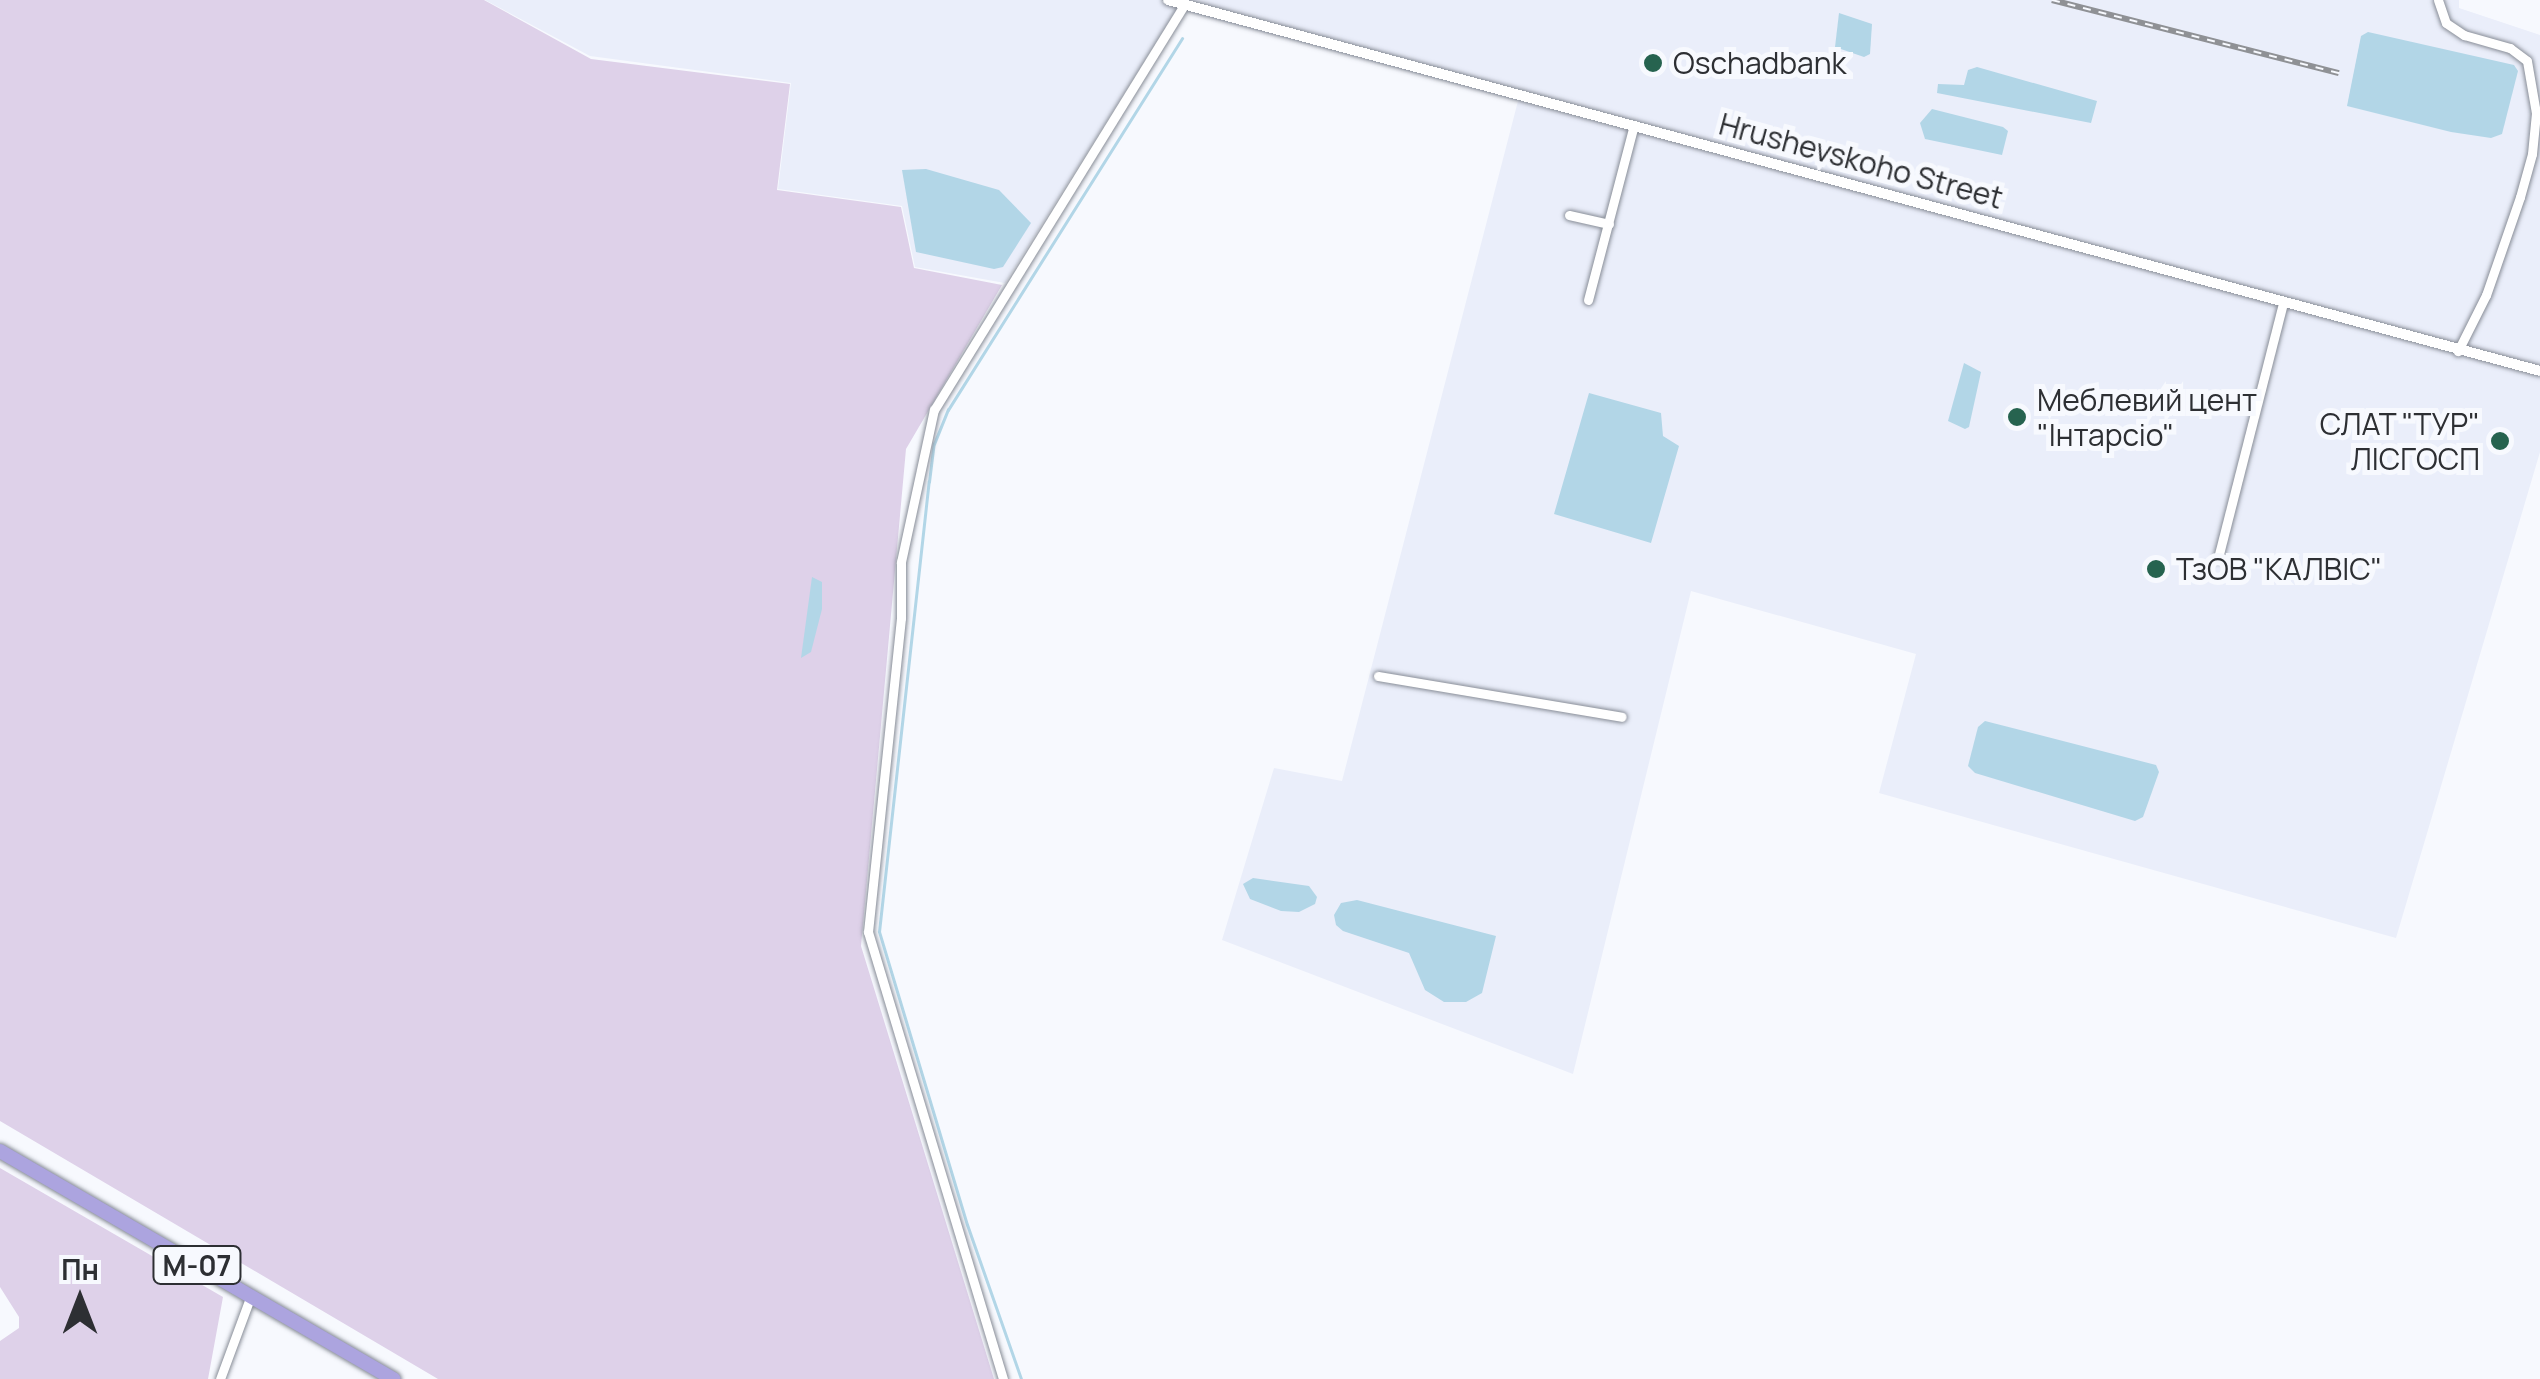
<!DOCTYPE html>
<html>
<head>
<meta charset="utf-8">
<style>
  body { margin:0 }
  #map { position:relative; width:2540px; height:1379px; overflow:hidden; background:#f7f9fe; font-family:Manrope,sans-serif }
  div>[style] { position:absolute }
  .built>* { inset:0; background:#eaeefa }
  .green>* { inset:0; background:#ded1e9 }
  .water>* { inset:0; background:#b2d6e7 }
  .stream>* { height:2.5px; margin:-1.25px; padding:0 1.25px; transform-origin:1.25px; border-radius:1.25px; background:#b2d6e7 }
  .roads { filter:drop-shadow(0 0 2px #888d97) drop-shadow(0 0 2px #888d97) }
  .minor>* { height:9px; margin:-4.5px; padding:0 4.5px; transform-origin:4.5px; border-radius:4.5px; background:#fff }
  .tertiary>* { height:10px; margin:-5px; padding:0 5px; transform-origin:5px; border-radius:5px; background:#fff }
  .trunk>* { height:14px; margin:-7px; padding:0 7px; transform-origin:7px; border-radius:7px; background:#aca4df }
  .rail>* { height:6px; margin-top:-3px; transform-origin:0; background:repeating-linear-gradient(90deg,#f7f9fe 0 8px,#8f9195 0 16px); box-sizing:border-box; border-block:2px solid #8f9195 }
  .dots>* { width:28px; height:28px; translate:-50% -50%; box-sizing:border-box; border:5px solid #f7f9fe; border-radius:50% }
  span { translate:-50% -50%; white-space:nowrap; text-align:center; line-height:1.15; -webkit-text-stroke:10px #f7f9fe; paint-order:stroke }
  .shield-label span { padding:2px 8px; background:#f7f9fe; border:2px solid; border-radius:8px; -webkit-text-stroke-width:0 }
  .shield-label { font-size:28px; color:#2d2f33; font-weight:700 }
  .poi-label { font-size:30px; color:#2d2f33 }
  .left { translate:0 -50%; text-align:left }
  .right { translate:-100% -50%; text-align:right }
  .street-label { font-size:30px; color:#2d2f33 }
  .north { position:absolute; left:30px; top:1249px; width:100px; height:100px; -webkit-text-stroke:8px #f7f9fe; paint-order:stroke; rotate:0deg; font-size:28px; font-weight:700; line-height:40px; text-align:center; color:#2d2f33 }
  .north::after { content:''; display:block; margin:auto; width:35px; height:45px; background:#2d2f33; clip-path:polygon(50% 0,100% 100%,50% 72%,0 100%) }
</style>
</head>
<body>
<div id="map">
  <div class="built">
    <i style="clip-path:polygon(485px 0,2459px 0,2459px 8px,2540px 35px,2540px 452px,2396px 938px,1879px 793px,1916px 654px,1691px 591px,1573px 1074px,1222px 940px,1274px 768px,1342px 781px,1518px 101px,1177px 9px,1005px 283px,915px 267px,902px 206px,778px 189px,791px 83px,590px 56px)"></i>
  </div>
  <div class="green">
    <i style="clip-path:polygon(0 0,484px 0,591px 59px,790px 84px,777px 190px,901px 207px,914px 268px,1002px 285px,906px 449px,861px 946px,994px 1379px,438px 1379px,0 1121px)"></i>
    <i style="clip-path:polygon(0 1168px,223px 1297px,208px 1379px,0 1379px,0 1341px,19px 1328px,19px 1317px,0 1287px)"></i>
  </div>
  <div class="water">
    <i style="clip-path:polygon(1839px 13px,1872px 24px,1870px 54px,1864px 57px,1835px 47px)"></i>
    <i style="clip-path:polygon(2368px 32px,2514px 65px,2518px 71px,2502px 134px,2491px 138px,2451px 132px,2347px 106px,2361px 36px)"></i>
    <i style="clip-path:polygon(1977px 67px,2097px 101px,2091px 123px,1937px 93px,1938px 84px,1964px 85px,1968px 70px)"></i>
    <i style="clip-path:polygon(1932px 109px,2003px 127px,2008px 131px,2002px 155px,1925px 139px,1920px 123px)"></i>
    <i style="clip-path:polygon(926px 169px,999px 190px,1031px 223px,1003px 267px,994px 269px,916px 252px,902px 170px)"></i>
    <i style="clip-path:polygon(1964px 363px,1981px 372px,1969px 427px,1965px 429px,1948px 421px)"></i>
    <i style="clip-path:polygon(1589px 393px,1661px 413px,1663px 436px,1679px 446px,1651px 543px,1554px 514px)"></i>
    <i style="clip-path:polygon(812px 577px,822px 582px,822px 609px,811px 652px,801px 658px)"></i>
    <i style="clip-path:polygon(1985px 721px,2156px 765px,2159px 772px,2143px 817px,2135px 821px,1975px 773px,1968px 766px,1978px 727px)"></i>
    <i style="clip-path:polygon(1253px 878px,1309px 886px,1317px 897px,1315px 904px,1299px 912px,1281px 911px,1250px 899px,1243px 884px)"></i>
    <i style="clip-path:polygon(1357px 900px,1496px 936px,1482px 993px,1466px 1002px,1444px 1002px,1425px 990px,1409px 953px,1343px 931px,1336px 925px,1334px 915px,1341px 903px)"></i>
  </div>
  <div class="stream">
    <i style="left:1021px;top:1379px;width:163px;rotate:-109.3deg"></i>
    <i style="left:967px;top:1225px;width:306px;rotate:-106.7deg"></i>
    <i style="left:879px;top:932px;width:453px;rotate:-83.7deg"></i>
    <i style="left:929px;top:482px;width:38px;rotate:-83deg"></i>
    <i style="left:934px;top:444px;width:37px;rotate:-68deg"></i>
    <i style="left:948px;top:410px;width:439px;rotate:-57.8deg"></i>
  </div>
  <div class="roads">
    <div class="minor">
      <i style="left:2438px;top:0;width:24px;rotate:71deg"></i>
      <i style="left:2446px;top:23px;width:22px;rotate:34deg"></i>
      <i style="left:2464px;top:35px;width:48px;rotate:15.8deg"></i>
      <i style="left:2510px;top:48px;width:21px;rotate:37deg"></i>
      <i style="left:2527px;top:61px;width:53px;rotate:80.2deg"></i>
      <i style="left:2536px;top:113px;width:41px;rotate:95.6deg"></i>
      <i style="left:2532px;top:154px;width:45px;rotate:105.6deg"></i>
      <i style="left:2520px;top:197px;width:104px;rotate:109.1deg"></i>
      <i style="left:2486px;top:295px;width:63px;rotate:116.6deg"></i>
      <i style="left:1569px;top:215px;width:41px;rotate:12.7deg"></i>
      <i style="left:1588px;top:300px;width:181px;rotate:-75.3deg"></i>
      <i style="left:2218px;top:558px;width:263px;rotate:-75.7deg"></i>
      <i style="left:1378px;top:676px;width:247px;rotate:9.5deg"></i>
      <i style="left:220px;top:1379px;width:90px;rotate:-69.7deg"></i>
      <i style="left:1003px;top:1379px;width:467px;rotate:-106.8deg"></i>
      <i style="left:868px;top:932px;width:316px;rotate:-84deg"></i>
      <i style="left:901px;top:618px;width:56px;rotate:-90deg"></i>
      <i style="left:901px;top:562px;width:156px;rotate:-77.8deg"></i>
      <i style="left:934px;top:410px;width:476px;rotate:-58.3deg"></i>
    </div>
    <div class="tertiary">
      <i style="left:1168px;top:0;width:1421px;rotate:15.13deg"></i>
    </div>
    <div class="trunk">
      <i style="left:0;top:1151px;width:455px;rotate:30.1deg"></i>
    </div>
  </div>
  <div class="rail">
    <i style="left:2052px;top:0;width:296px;rotate:14.3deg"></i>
  </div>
  <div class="dots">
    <i style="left:1653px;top:63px;background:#26634f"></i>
    <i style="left:2017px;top:417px;background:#26634f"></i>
    <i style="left:2500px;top:441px;background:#26634f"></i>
    <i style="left:2156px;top:569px;background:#26634f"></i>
  </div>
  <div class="shield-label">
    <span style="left:197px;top:1265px">М-07</span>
  </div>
  <div class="poi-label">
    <span class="left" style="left:1673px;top:63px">Oschadbank</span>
    <span class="left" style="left:2037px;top:417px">Меблевий цент<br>"Інтарсіо"</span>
    <span class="right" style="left:2480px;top:441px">СЛАТ "ТУР"<br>ЛІСГОСП</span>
    <span class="left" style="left:2176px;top:569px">ТзОВ "КАЛВІС"</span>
  </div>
  <div class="street-label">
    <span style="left:1861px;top:161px;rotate:15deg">Hrushevskoho Street</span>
  </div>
  <div class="north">Пн</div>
</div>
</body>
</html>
